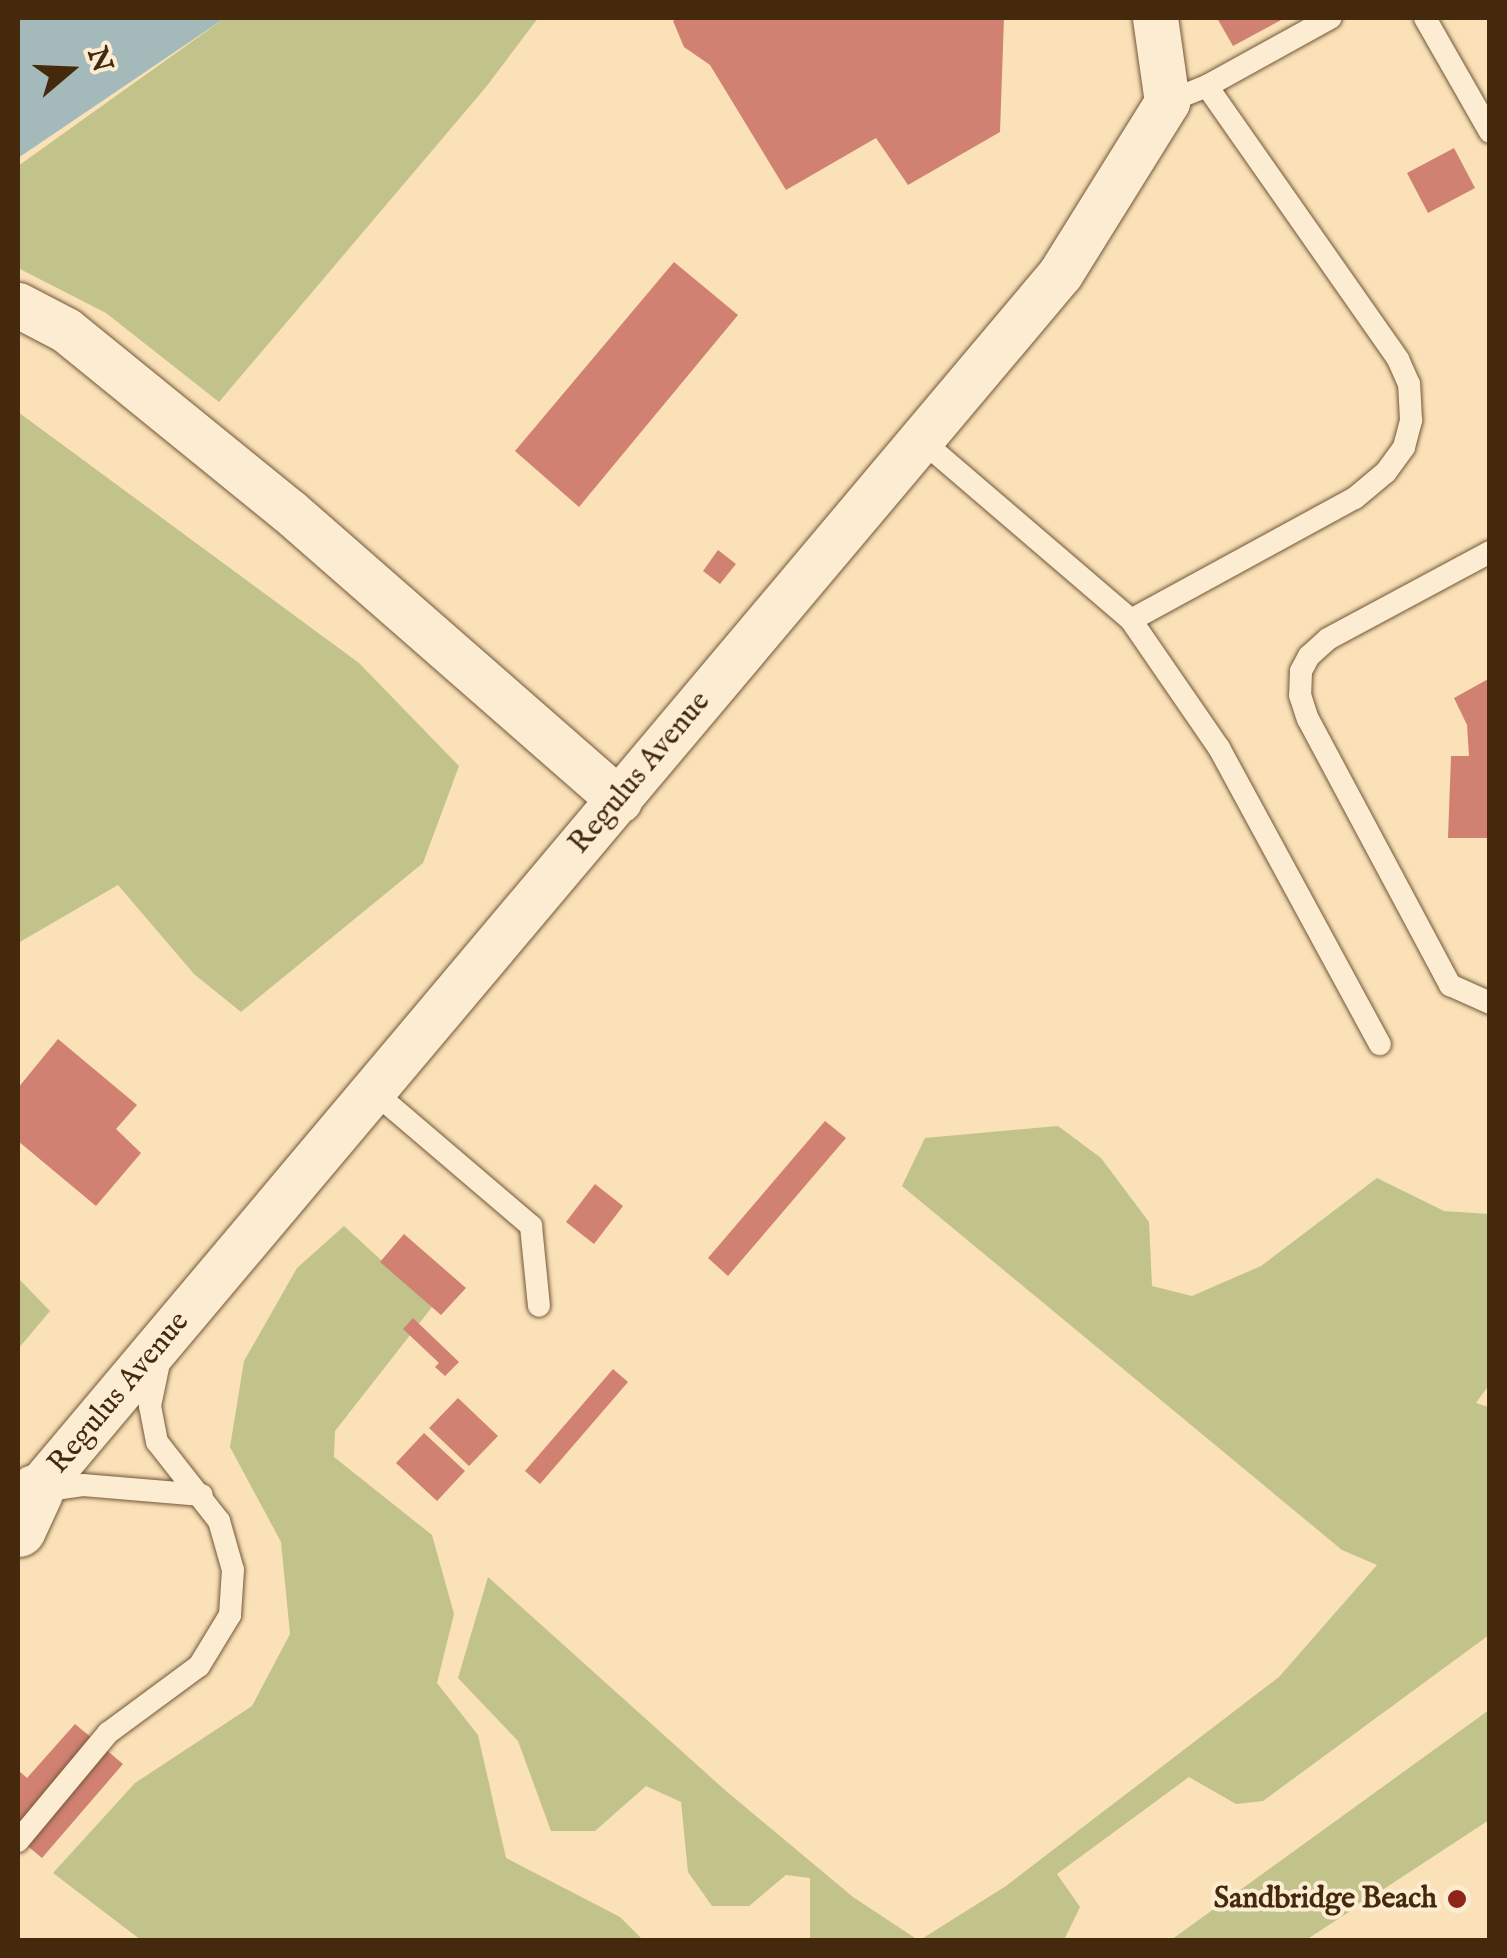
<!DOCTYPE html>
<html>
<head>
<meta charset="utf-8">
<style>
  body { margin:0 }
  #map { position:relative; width:1507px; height:1958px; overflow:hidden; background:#fae1b8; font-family:"IM FELL English",serif }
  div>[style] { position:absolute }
  .green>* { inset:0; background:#c2c28b }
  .water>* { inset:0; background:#a4baba }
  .building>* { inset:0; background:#d08171 }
  .roads { filter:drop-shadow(0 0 2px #725737) drop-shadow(0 0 2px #725737) }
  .lane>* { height:22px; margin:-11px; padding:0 11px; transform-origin:11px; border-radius:11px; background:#fcecd1 }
  .street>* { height:45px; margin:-22.5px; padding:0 22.5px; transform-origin:22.5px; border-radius:22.5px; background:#fcecd1 }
  .secondary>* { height:55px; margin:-27.5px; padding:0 27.5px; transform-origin:27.5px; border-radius:27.5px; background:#fcecd1 }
  .dots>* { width:28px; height:28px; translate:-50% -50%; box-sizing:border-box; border:5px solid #fcecd1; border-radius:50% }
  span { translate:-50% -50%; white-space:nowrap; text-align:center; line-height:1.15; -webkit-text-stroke:8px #fcecd1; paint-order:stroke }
  .street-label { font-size:30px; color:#45290c }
  .poi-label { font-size:30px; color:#45290c; font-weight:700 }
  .right { translate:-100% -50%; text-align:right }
  .frame { position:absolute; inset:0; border:20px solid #45290c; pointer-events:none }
  .north { position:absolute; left:20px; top:20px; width:100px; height:100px; -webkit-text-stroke:8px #fcecd1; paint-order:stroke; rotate:71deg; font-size:28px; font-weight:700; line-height:40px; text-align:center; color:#45290c }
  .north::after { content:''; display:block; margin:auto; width:35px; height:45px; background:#45290c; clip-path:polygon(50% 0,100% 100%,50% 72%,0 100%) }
</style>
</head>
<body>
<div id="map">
  <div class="green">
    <i style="clip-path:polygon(225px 18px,538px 18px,486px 87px,219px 402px,106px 313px,18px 268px,18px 166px)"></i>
    <i style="clip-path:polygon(18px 412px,359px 663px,459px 766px,423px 863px,241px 1012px,194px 974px,118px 885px,18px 943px)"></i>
    <i style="clip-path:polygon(1058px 1126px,1101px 1158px,1149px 1222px,1152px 1286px,1192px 1296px,1261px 1266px,1377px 1178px,1444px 1211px,1489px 1214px,1489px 1385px,1476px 1403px,1489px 1407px,1489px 1635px,1263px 1801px,1236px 1804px,1189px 1777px,1057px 1874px,1080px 1907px,1064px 1940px,920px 1940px,1006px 1886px,1279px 1677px,1377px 1565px,1342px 1550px,902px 1186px,925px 1138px)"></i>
    <i style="clip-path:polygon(344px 1226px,432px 1307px,335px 1431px,334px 1457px,432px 1535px,454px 1614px,437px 1683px,478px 1735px,506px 1858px,620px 1917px,643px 1940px,141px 1940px,53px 1873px,135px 1783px,252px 1706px,290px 1634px,281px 1542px,230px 1447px,244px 1361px,297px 1268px)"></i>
    <i style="clip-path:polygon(18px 1278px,50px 1311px,18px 1349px)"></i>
    <i style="clip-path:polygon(488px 1577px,726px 1791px,853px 1897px,918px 1940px,810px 1940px,810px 1878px,786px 1875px,749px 1906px,712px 1906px,688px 1872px,681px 1802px,646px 1786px,595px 1831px,551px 1831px,518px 1741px,458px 1678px)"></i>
    <i style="clip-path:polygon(1489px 1710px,1489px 1820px,1306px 1940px,1171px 1940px)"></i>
  </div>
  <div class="water">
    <i style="clip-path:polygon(18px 18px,225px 18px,18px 158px)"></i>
  </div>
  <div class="building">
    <i style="clip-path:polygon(678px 18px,1004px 18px,1000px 132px,908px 185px,876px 138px,786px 190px,710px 65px,684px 47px,673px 21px)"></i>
    <i style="clip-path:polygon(1217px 18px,1285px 18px,1233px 46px)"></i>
    <i style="clip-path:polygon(1454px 148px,1475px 188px,1428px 213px,1407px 173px)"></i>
    <i style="clip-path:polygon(674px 262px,738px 315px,579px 507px,515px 451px)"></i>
    <i style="clip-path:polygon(718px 550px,736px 564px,720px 584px,703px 571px)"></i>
    <i style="clip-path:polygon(1490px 678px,1490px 838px,1448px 838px,1451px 756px,1469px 756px,1467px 725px,1454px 698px)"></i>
    <i style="clip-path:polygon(58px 1039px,137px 1105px,116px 1129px,141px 1153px,96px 1206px,18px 1141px,18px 1088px)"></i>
    <i style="clip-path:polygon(825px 1121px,846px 1138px,728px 1276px,708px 1258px)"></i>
    <i style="clip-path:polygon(595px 1184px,623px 1206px,594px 1244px,566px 1222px)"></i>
    <i style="clip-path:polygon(404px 1234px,466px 1288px,441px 1315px,380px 1262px)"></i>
    <i style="clip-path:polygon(413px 1318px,459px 1362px,445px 1376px,435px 1367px,439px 1363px,403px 1329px)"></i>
    <i style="clip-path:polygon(613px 1369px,628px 1382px,540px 1484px,525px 1471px)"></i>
    <i style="clip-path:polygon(458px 1398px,498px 1436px,469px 1466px,429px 1428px)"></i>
    <i style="clip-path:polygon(424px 1433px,465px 1471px,437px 1501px,396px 1463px)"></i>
    <i style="clip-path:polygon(75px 1724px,123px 1764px,42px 1858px,18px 1838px,18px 1770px,27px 1778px)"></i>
  </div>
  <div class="roads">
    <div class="lane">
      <i style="left:1425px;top:18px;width:131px;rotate:60.3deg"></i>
      <i style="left:1167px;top:102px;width:43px;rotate:-21.8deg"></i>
      <i style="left:1207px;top:86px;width:141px;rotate:-28.9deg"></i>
      <i style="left:920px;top:439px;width:278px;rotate:40.6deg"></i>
      <i style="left:1131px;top:620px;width:155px;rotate:55.5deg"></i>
      <i style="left:1219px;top:748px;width:337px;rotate:61.5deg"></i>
      <i style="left:1490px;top:552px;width:184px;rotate:151.8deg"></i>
      <i style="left:1328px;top:639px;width:25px;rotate:138deg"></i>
      <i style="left:1309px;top:656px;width:17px;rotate:118deg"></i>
      <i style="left:1301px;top:671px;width:24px;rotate:92deg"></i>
      <i style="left:1300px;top:695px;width:25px;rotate:72deg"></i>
      <i style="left:1308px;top:719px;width:302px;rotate:61.9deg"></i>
      <i style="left:1450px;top:985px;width:44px;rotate:24.2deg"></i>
      <i style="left:1131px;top:620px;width:255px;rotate:-28.6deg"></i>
      <i style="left:1355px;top:498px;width:40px;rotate:-40deg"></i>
      <i style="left:1386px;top:472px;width:31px;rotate:-54deg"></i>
      <i style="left:1404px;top:447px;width:28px;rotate:-75deg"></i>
      <i style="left:1411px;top:420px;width:36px;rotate:-93deg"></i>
      <i style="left:1409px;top:384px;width:27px;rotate:-114deg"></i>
      <i style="left:1398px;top:359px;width:333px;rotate:-125deg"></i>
      <i style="left:373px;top:1091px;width:208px;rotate:40.5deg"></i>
      <i style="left:531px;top:1226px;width:80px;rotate:84.3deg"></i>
      <i style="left:41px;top:1491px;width:42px;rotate:-8.1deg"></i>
      <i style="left:83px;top:1485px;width:119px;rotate:4.8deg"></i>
      <i style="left:18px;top:1841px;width:141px;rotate:-50.2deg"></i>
      <i style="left:108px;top:1733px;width:113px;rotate:-36.4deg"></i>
      <i style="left:199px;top:1666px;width:60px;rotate:-58.7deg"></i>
      <i style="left:230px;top:1615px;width:45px;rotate:-86.2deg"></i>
      <i style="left:233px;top:1570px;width:51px;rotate:-105.9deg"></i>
      <i style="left:219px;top:1521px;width:100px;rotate:-128.1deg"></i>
      <i style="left:157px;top:1442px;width:37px;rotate:-101deg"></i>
      <i style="left:150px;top:1406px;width:49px;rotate:-78.2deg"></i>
    </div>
    <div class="street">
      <i style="left:18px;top:305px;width:54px;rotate:27.5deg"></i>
      <i style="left:66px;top:330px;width:287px;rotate:39.1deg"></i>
      <i style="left:289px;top:511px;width:439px;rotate:41.2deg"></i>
      <i style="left:35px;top:1492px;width:1592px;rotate:-49.92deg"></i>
      <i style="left:1060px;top:274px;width:203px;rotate:-58.1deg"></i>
      <i style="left:1167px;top:102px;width:85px;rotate:-98.1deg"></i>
    </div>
    <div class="secondary">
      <i style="left:18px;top:1529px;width:41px;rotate:-65.3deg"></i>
    </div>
  </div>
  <div class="dots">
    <i style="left:1457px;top:1899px;background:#8f2418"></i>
  </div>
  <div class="street-label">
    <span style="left:640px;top:773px;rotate:-50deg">Regulus Avenue</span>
    <span style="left:119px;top:1393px;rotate:-50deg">Regulus Avenue</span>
  </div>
  <div class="poi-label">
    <span class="right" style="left:1437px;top:1899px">Sandbridge Beach</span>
  </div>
  <div class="frame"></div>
  <div class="north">N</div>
</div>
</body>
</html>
